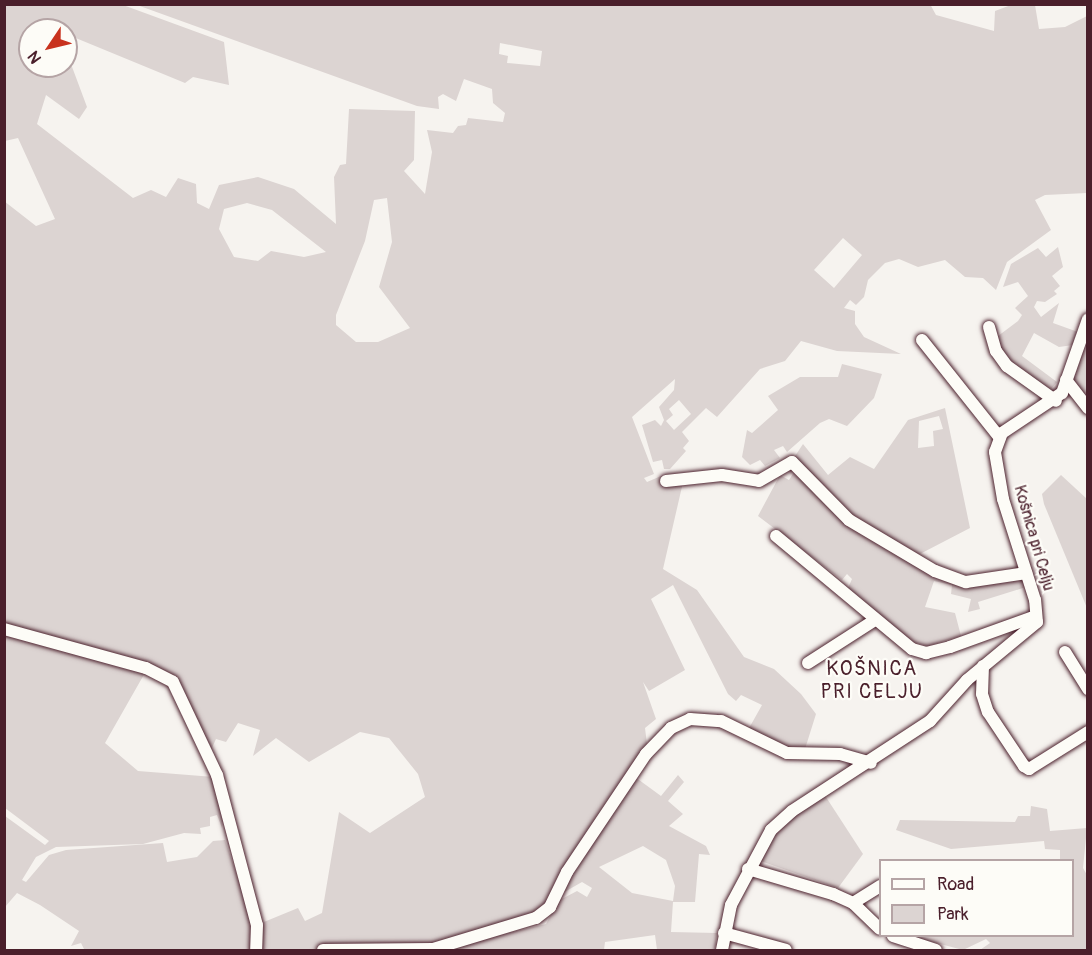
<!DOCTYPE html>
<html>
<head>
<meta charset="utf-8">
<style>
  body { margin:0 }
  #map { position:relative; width:1092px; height:955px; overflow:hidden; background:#f6f3ef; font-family:Pangolin,sans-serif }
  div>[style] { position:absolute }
  .green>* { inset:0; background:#dcd4d2 }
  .roads { filter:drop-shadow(0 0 2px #4a1f2b) drop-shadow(0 0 2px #4a1f2b) }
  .minor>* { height:12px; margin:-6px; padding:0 6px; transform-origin:6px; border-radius:6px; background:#fdfcf7 }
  span { translate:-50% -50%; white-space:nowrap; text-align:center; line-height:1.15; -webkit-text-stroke:4.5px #fdfcf7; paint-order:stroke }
  .street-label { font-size:16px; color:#4a1f2b }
  .quarter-label { font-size:20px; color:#4a1f2b; letter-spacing:1.5px }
  .frame { position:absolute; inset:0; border:6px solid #4a1f2b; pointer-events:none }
  .legend { position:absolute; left:879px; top:859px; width:195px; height:78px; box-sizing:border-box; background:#fdfcf7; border:2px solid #b5a4a5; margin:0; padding:8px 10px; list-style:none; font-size:18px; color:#4a1f2b }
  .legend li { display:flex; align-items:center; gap:12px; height:30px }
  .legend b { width:30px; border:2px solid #b5a4a5 }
  .north { position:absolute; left:18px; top:18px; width:60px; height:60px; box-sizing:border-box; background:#fdfcf7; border:2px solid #b5a4a5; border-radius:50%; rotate:235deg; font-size:16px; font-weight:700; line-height:24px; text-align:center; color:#4a1f2b }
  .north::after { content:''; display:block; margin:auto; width:21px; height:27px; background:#c8321e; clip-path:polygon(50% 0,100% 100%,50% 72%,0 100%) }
</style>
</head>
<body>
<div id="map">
  <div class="green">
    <i style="clip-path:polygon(evenodd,930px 4px,936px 15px,994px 31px,995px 11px,1011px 5px,1035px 5px,1039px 29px,1065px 27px,1087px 16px,1087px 193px,1045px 195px,1035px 200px,1051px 230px,1007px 262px,996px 290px,983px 278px,965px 277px,945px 260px,918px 267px,899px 259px,885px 263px,868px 280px,864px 297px,856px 305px,850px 300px,844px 308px,855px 311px,855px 324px,864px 337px,901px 354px,837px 351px,801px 341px,785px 361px,760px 369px,717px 417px,706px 408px,682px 432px,689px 441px,683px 448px,686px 451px,670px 469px,664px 469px,662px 460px,653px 462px,642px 425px,655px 420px,661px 426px,664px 420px,659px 407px,674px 390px,675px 379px,632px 417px,654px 474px,644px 478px,647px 482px,661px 476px,684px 478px,663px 569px,697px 590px,744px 657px,774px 669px,801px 694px,816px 714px,805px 749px,792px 750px,748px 730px,762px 705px,741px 695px,736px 701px,728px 694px,673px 585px,651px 599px,685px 670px,649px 691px,643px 682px,656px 719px,645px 728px,647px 744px,553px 895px,535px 914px,432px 947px,259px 950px,259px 924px,298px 908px,305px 921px,322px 913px,339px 812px,370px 833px,425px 797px,418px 774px,389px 738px,360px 732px,309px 762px,276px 738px,253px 756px,260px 730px,238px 723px,226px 742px,216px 739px,210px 752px,178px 683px,5px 623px,4px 201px,36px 226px,55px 219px,18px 138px,5px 141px,5px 5px,123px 5px,224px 42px,229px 85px,193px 77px,185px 83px,66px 34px,66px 30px,31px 25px,30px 66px,66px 66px,68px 56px,87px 107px,79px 119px,46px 95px,37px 124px,133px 198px,151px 190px,166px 197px,178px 178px,196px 184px,197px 203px,209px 209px,219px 185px,258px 177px,294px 189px,336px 224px,334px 177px,340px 165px,346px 164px,349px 109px,415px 111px,414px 160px,404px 171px,425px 194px,432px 152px,427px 130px,453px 133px,458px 126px,466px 125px,468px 118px,503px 122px,505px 113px,493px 103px,492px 89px,464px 79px,456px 101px,443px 94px,438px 97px,439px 109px,417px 106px,137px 5px,930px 4px,500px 43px,542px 51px,540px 66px,507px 63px,508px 56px,499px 54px,500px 43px,930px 4px,387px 198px,392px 242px,379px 287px,410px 328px,378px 342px,356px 342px,336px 325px,336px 315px,365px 241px,374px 200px,387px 198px,930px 4px,247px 203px,272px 210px,326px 252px,304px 257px,271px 251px,258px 261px,234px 257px,219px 229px,224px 209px,247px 203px,930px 4px,843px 238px,862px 255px,834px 288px,814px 270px,843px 238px,930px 4px,679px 400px,691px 414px,674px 430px,666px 421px,673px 415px,669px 409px,679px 400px)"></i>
    <i style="clip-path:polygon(1058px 247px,1063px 267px,1052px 276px,1060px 286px,1054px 291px,1057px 294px,1045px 302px,1037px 301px,1034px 307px,1041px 317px,1059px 303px,1053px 323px,1078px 332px,1073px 345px,1059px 347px,1034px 333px,1022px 356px,1057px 382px,1051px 389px,1012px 367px,994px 339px,1018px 321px,1022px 315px,1015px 308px,1028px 296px,1018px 282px,1003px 287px,1011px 264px,1038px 248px,1046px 257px)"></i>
    <i style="clip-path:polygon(1087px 325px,1087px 403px,1071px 377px)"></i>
    <i style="clip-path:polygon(842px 364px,882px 374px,874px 398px,847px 426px,829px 419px,820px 423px,787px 452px,783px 446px,774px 450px,780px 458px,765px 466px,760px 460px,750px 465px,742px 457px,747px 430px,752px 433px,778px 410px,768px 396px,800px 377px,838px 377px)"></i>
    <i style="clip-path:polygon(evenodd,945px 408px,970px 528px,918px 555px,846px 514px,795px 456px,803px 444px,828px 475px,850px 457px,874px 469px,908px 420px,945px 408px,939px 416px,943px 429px,933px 431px,934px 446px,918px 448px,919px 421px,939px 416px)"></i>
    <i style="clip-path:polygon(798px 466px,826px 502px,954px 577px,1020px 573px,1026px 587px,978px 602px,980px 609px,968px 612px,971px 599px,951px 594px,952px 585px,934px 581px,925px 607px,955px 613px,961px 636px,928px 646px,910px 641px,848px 588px,852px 579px,847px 574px,842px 580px,758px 516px,780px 475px,789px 480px)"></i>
    <i style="clip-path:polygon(1061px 475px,1087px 499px,1087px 608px,1044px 504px,1042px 494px)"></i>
    <i style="clip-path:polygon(4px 632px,146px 671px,105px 743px,138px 771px,214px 777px,223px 819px,222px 828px,217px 815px,210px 817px,210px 826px,200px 828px,201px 834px,184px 833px,143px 844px,56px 847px,36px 857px,22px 880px,26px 882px,49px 855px,66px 850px,163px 843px,167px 862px,197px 857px,213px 841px,225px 840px,252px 919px,253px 950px,78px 950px,84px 949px,81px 943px,71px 946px,79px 931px,40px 905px,17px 893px,5px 907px,5px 816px,45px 845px,49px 841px,5px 808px)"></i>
    <i style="clip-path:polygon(evenodd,678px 775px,684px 782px,668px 801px,683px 814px,669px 826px,706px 846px,710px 855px,699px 854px,695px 902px,673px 902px,671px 932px,717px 933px,715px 950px,657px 950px,655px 935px,605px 942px,604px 950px,437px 950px,546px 924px,558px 901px,577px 891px,587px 897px,592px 888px,582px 882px,561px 894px,635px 777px,661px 796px,678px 775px,643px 846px,666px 860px,675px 886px,673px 901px,632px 893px,599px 867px,643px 846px)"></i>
    <i style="clip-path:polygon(824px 794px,863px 854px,838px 888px,758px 860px,779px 828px)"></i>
    <i style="clip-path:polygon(1031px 806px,1047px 809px,1050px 831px,1087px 828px,1083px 868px,1087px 875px,1087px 950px,980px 950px,990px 943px,986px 939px,963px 950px,910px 936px,1072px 936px,1072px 860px,1060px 860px,1060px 850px,1045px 849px,1044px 841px,951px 849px,896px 830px,900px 820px,1015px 822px,1018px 816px,1030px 816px)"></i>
  </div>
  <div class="roads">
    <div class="minor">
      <i style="left:989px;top:327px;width:25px;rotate:74deg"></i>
      <i style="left:996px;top:351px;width:19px;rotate:54deg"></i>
      <i style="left:1007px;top:366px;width:60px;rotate:35.5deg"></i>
      <i style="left:922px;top:340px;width:125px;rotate:51.5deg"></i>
      <i style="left:1066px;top:380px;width:36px;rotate:52deg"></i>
      <i style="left:666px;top:481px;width:56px;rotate:-6.1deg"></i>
      <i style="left:722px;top:475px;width:37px;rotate:9deg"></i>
      <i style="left:759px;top:481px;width:38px;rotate:-30deg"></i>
      <i style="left:792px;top:462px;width:81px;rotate:45.5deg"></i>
      <i style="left:849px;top:520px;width:100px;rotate:30.7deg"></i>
      <i style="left:935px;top:571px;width:33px;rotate:20deg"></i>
      <i style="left:966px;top:582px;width:61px;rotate:-8.5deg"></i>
      <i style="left:776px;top:536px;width:177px;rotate:39.7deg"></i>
      <i style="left:912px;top:649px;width:15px;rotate:16deg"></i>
      <i style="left:926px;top:653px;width:25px;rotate:-14deg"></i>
      <i style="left:950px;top:647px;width:91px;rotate:-19.8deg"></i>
      <i style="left:4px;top:629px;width:147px;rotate:15.4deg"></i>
      <i style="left:146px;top:668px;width:30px;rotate:27deg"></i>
      <i style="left:173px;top:682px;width:103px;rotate:64.7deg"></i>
      <i style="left:217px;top:775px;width:155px;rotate:75.1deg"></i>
      <i style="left:257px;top:925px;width:25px;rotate:92deg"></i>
      <i style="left:1065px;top:652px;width:44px;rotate:58.1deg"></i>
      <i style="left:808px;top:663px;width:80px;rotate:-32.7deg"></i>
      <i style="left:983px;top:666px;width:28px;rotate:92deg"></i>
      <i style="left:982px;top:694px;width:19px;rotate:72deg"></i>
      <i style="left:988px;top:712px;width:65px;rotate:56.3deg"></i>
      <i style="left:1024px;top:766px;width:6px;rotate:31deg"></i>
      <i style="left:1029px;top:769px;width:70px;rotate:-32.1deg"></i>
      <i style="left:748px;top:869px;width:89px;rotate:16.4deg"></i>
      <i style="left:833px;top:894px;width:22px;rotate:24deg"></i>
      <i style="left:853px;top:903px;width:37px;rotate:44deg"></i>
      <i style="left:853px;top:903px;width:32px;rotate:-32deg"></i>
      <i style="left:724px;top:933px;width:64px;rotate:15.3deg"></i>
      <i style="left:893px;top:936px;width:45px;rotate:18deg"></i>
      <i style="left:323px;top:950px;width:110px;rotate:-0.5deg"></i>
      <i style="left:433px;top:949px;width:108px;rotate:-16.8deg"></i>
      <i style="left:536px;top:918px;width:18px;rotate:-38deg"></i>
      <i style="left:550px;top:907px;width:39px;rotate:-64deg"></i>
      <i style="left:567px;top:872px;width:142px;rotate:-56.2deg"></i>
      <i style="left:646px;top:754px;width:36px;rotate:-46deg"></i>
      <i style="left:671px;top:728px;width:21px;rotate:-25deg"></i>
      <i style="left:690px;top:719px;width:31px;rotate:4deg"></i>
      <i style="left:721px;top:721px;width:73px;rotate:25.9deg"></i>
      <i style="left:787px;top:753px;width:53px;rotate:1.1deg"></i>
      <i style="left:840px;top:754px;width:32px;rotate:16deg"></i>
      <i style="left:722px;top:950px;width:46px;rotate:-78.7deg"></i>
      <i style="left:731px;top:905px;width:85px;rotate:-61.9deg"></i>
      <i style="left:771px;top:830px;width:28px;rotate:-42deg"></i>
      <i style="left:792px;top:811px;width:165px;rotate:-33.1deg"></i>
      <i style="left:930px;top:721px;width:55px;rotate:-47.9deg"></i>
      <i style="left:967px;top:680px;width:91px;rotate:-39.6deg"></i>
      <i style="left:1037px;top:622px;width:22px;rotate:-95deg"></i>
      <i style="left:1035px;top:600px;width:106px;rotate:-107.6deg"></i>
      <i style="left:1003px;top:499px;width:48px;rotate:-99.7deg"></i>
      <i style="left:995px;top:452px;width:20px;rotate:-70deg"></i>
      <i style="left:1002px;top:433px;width:72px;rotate:-33.7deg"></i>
      <i style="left:1062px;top:393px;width:78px;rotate:-70.6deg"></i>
    </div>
  </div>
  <div class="street-label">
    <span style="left:1034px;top:538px;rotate:74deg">Košnica pri Celju</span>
  </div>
  <div class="quarter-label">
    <span style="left:872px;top:680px">KOŠNICA<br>PRI CELJU</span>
  </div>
  <div class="frame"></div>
  <ul class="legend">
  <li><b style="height:8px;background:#fdfcf7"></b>Road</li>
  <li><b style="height:16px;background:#dcd4d2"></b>Park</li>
  </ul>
  <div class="north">N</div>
</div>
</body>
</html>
